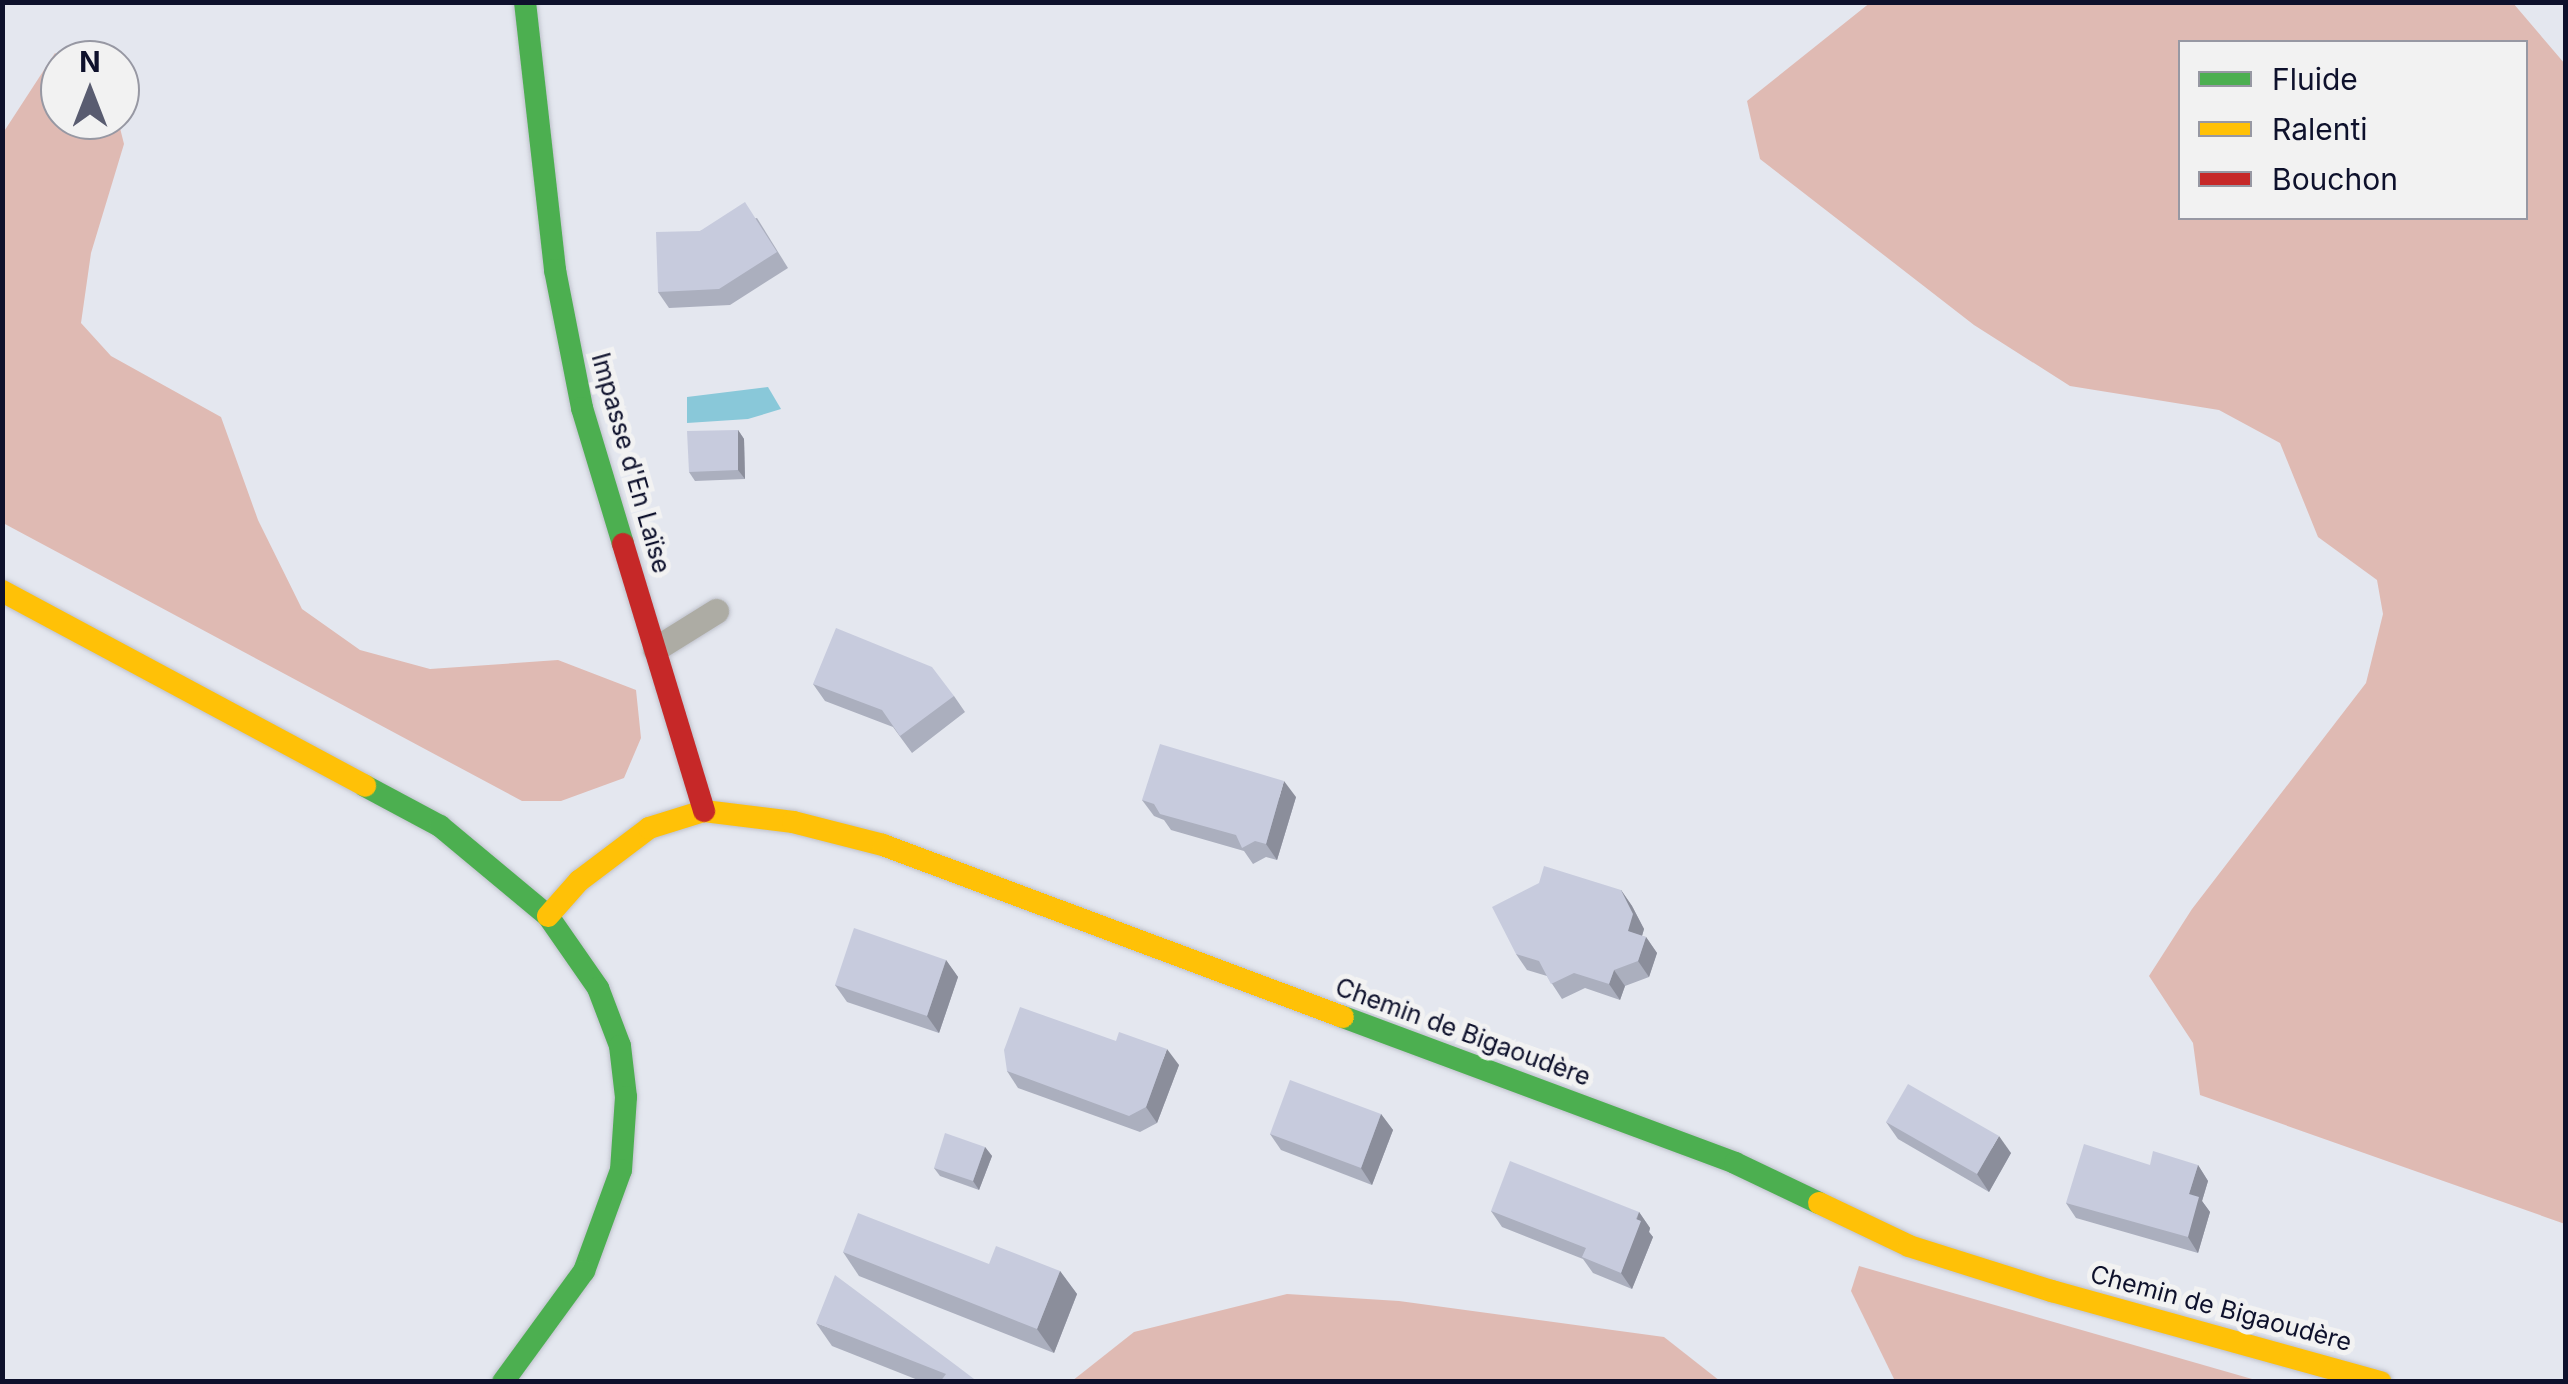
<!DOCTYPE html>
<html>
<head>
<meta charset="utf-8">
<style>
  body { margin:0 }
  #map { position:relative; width:2568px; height:1384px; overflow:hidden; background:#e4e7ef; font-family:Inter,sans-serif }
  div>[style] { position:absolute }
  .forest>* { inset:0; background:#dfbab3 }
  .water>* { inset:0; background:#89c8d9 }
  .roads { filter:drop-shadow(0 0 2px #bec1cb) drop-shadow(0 0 2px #bec1cb) }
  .lane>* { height:25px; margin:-12.5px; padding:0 12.5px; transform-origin:12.5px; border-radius:12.5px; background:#adaca4 }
  .fast>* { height:22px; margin:-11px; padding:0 11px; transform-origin:11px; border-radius:11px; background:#4caf50 }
  .slow>* { height:22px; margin:-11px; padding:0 11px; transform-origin:11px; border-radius:11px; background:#ffc107 }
  .jam>* { height:22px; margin:-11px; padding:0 11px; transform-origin:11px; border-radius:11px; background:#c62828 }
  .wall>* { inset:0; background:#abafbe }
  .shaded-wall>* { inset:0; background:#8b8e9b }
  .building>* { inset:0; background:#c7cbdd }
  span { translate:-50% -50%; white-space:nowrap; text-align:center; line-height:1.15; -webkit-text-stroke:10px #f2f2f2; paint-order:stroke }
  .street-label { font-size:25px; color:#0e112c }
  .frame { position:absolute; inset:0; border:5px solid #0e112c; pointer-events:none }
  .legend { position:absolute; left:2178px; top:40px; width:350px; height:180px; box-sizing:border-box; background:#f2f2f2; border:2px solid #9798a3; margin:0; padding:12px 18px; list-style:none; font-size:30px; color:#0e112c }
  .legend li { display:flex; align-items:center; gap:20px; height:50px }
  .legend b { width:50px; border:2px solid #9798a3 }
  .north { position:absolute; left:40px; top:40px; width:100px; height:100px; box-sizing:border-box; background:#f2f2f2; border:2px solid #9798a3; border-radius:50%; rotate:0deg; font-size:28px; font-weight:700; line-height:40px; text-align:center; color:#0e112c }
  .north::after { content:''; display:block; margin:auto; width:35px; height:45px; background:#595c70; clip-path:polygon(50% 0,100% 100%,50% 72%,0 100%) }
</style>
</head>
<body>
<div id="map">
  <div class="forest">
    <i style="clip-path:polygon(evenodd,1871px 2px,2513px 3px,2565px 64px,2565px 1224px,2200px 1095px,2193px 1043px,2149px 976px,2192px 909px,2366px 683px,2383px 614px,2377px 580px,2318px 537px,2280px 443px,2219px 410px,2070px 386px,1974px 325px,1760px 159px,1747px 101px,1871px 2px,2180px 42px,2526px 42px,2526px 218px,2180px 218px,2180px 42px)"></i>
    <i style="clip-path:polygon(55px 53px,65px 60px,60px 60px,60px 120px,118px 120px,124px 144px,91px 253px,81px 323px,111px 356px,221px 417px,258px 520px,302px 609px,360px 650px,430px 669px,558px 660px,636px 690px,641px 738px,624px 778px,561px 801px,522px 801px,3px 523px,3px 133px)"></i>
    <i style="clip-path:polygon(1859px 1266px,2259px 1381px,1895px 1381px,1851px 1291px)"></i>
    <i style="clip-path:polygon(1287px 1294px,1399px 1301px,1664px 1337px,1720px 1381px,1072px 1381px,1134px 1332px)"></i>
  </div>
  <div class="water">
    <i style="clip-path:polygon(768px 387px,781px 409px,748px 419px,687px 423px,687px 397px)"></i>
  </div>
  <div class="roads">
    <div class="lane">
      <i style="left:655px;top:649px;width:72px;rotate:-31.9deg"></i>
    </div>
    <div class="fast">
      <i style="left:525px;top:2px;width:270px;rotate:83.6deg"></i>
      <i style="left:555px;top:270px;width:141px;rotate:78.9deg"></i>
      <i style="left:582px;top:408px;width:142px;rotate:73.2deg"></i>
      <i style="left:365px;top:786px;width:85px;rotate:28.1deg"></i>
      <i style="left:440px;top:826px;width:141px;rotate:39.8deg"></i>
      <i style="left:548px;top:916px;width:88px;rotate:55.2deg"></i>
      <i style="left:598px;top:988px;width:62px;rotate:69.2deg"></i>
      <i style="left:620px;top:1046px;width:51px;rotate:83.3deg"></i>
      <i style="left:626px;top:1097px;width:73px;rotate:93.9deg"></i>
      <i style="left:621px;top:1170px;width:108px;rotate:110.1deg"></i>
      <i style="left:584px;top:1271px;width:137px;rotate:126.1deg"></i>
      <i style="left:1343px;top:1017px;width:418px;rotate:20.4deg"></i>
      <i style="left:1735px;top:1163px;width:93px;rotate:25.5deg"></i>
    </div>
    <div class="slow">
      <i style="left:2px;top:591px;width:412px;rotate:28.2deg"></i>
      <i style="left:548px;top:916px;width:47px;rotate:-48.5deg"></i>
      <i style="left:579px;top:881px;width:88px;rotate:-37.1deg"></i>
      <i style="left:649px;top:828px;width:58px;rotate:-17.2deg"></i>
      <i style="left:704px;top:811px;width:90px;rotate:7deg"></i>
      <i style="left:793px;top:822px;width:93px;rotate:14.3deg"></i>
      <i style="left:883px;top:845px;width:491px;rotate:20.5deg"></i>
      <i style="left:1819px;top:1203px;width:100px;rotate:25.5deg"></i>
      <i style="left:1909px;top:1246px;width:150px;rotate:17.5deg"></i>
      <i style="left:2052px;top:1291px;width:341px;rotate:15.5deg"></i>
    </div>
    <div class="jam">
      <i style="left:623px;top:544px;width:279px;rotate:73.1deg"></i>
    </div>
  </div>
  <div class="wall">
    <i style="clip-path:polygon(757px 218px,788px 268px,730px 305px,669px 308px,658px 292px,700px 231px)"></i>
    <i style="clip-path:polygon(738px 430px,744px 439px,745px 479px,695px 481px,689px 472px)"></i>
    <i style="clip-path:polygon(813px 684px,954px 696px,965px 712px,912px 753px,893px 727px,825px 701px)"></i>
    <i style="clip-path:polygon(1296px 797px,1277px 860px,1266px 857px,1253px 864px,1244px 851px,1171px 830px,1164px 820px,1154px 816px,1142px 800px)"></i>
    <i style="clip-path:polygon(1621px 890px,1632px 906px,1644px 929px,1642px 936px,1646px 937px,1657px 953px,1649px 977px,1625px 986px,1620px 1000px,1585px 988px,1562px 999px,1547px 976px,1527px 970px,1516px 954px)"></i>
    <i style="clip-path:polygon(946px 960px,958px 977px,939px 1033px,847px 1002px,835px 985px)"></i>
    <i style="clip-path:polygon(1116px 1041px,1179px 1065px,1157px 1123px,1140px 1132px,1018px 1088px,1007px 1071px)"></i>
    <i style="clip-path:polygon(1381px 1114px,1393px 1130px,1372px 1185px,1281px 1150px,1270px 1134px)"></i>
    <i style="clip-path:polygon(1886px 1122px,2011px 1153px,1989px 1192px,1898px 1139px)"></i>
    <i style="clip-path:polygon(985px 1147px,992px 1156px,979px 1190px,940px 1176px,934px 1168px)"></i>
    <i style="clip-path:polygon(2150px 1165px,2198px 1165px,2208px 1181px,2202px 1201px,2210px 1212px,2198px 1253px,2076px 1218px,2066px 1203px)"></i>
    <i style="clip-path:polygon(1491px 1211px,1639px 1212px,1650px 1228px,1649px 1232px,1653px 1237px,1632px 1289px,1593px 1273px,1583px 1259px,1502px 1227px)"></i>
    <i style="clip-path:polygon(843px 1252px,1060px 1271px,1077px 1294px,1054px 1353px,859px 1276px)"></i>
    <i style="clip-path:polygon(816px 1323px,978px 1382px,923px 1382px,832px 1346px)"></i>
  </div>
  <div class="shaded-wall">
    <i style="clip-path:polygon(738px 430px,744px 439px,745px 479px,738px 470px)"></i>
    <i style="clip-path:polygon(1284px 781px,1296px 797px,1277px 860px,1266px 844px)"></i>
    <i style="clip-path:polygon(1621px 890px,1632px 906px,1644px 929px,1639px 946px,1628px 931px)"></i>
    <i style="clip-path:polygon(1646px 937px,1657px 953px,1649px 977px,1638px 961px)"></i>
    <i style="clip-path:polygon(946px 960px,958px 977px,939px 1033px,927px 1016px)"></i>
    <i style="clip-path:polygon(1614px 970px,1625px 986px,1620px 1000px,1609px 984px)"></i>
    <i style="clip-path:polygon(1167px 1049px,1179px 1065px,1157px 1123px,1146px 1107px)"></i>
    <i style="clip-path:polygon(1381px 1114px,1393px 1130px,1372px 1185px,1361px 1168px)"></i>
    <i style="clip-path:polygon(1999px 1136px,2011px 1153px,1989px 1192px,1977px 1174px)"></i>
    <i style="clip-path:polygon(985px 1147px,992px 1156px,979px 1190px,973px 1181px)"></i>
    <i style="clip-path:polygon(2198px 1165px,2208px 1181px,2202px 1201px,2210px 1212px,2198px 1253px,2188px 1237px,2189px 1194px)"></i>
    <i style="clip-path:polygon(1639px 1212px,1650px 1228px,1649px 1232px,1653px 1237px,1632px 1289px,1621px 1273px)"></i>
    <i style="clip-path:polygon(1060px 1271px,1077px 1294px,1054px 1353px,1037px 1329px)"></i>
  </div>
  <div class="building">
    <i style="clip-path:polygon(745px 202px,777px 252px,719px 289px,658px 292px,656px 232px,700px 231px)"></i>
    <i style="clip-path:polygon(738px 430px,738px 470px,689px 472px,687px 431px)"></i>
    <i style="clip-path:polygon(836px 628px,932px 667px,954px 696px,900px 736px,882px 710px,813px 684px)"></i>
    <i style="clip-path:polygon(1160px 744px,1284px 781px,1266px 844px,1255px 841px,1242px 848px,1236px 835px,1160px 814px,1154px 804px,1142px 800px)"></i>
    <i style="clip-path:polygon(1544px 866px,1621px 890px,1633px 914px,1628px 931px,1646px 937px,1638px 961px,1614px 970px,1609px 984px,1574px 973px,1551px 984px,1539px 961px,1516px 954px,1492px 907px,1539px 883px)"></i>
    <i style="clip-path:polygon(854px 928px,946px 960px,927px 1016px,835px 985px)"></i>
    <i style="clip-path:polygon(1020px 1007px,1116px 1041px,1119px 1032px,1167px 1049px,1146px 1107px,1129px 1116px,1007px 1071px,1004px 1050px)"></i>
    <i style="clip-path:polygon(1290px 1080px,1381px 1114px,1361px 1168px,1270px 1134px)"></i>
    <i style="clip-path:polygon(1908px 1084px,1999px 1136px,1977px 1174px,1886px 1122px)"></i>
    <i style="clip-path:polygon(945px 1133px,985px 1147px,973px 1181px,934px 1168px)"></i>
    <i style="clip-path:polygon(2084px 1144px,2150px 1165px,2153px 1151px,2198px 1165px,2189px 1194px,2199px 1197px,2188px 1237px,2066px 1203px)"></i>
    <i style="clip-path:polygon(1510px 1161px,1639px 1212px,1636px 1219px,1641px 1221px,1621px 1273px,1582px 1257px,1586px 1248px,1491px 1211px)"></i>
    <i style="clip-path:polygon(858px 1213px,989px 1264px,996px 1246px,1060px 1271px,1037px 1329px,843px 1252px)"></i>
    <i style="clip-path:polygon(835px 1275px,957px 1366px,978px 1382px,940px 1382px,946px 1374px,816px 1323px)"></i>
  </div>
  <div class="street-label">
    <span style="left:631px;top:463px;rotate:74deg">Impasse d'En Laïse</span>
    <span style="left:1463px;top:1032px;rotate:20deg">Chemin de Bigaoudère</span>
    <span style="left:2221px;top:1308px;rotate:15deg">Chemin de Bigaoudère</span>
  </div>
  <div class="frame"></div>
  <ul class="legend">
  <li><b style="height:12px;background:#4caf50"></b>Fluide</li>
  <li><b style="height:12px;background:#ffc107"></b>Ralenti</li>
  <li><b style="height:12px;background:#c62828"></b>Bouchon</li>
  </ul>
  <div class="north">N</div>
</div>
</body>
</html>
